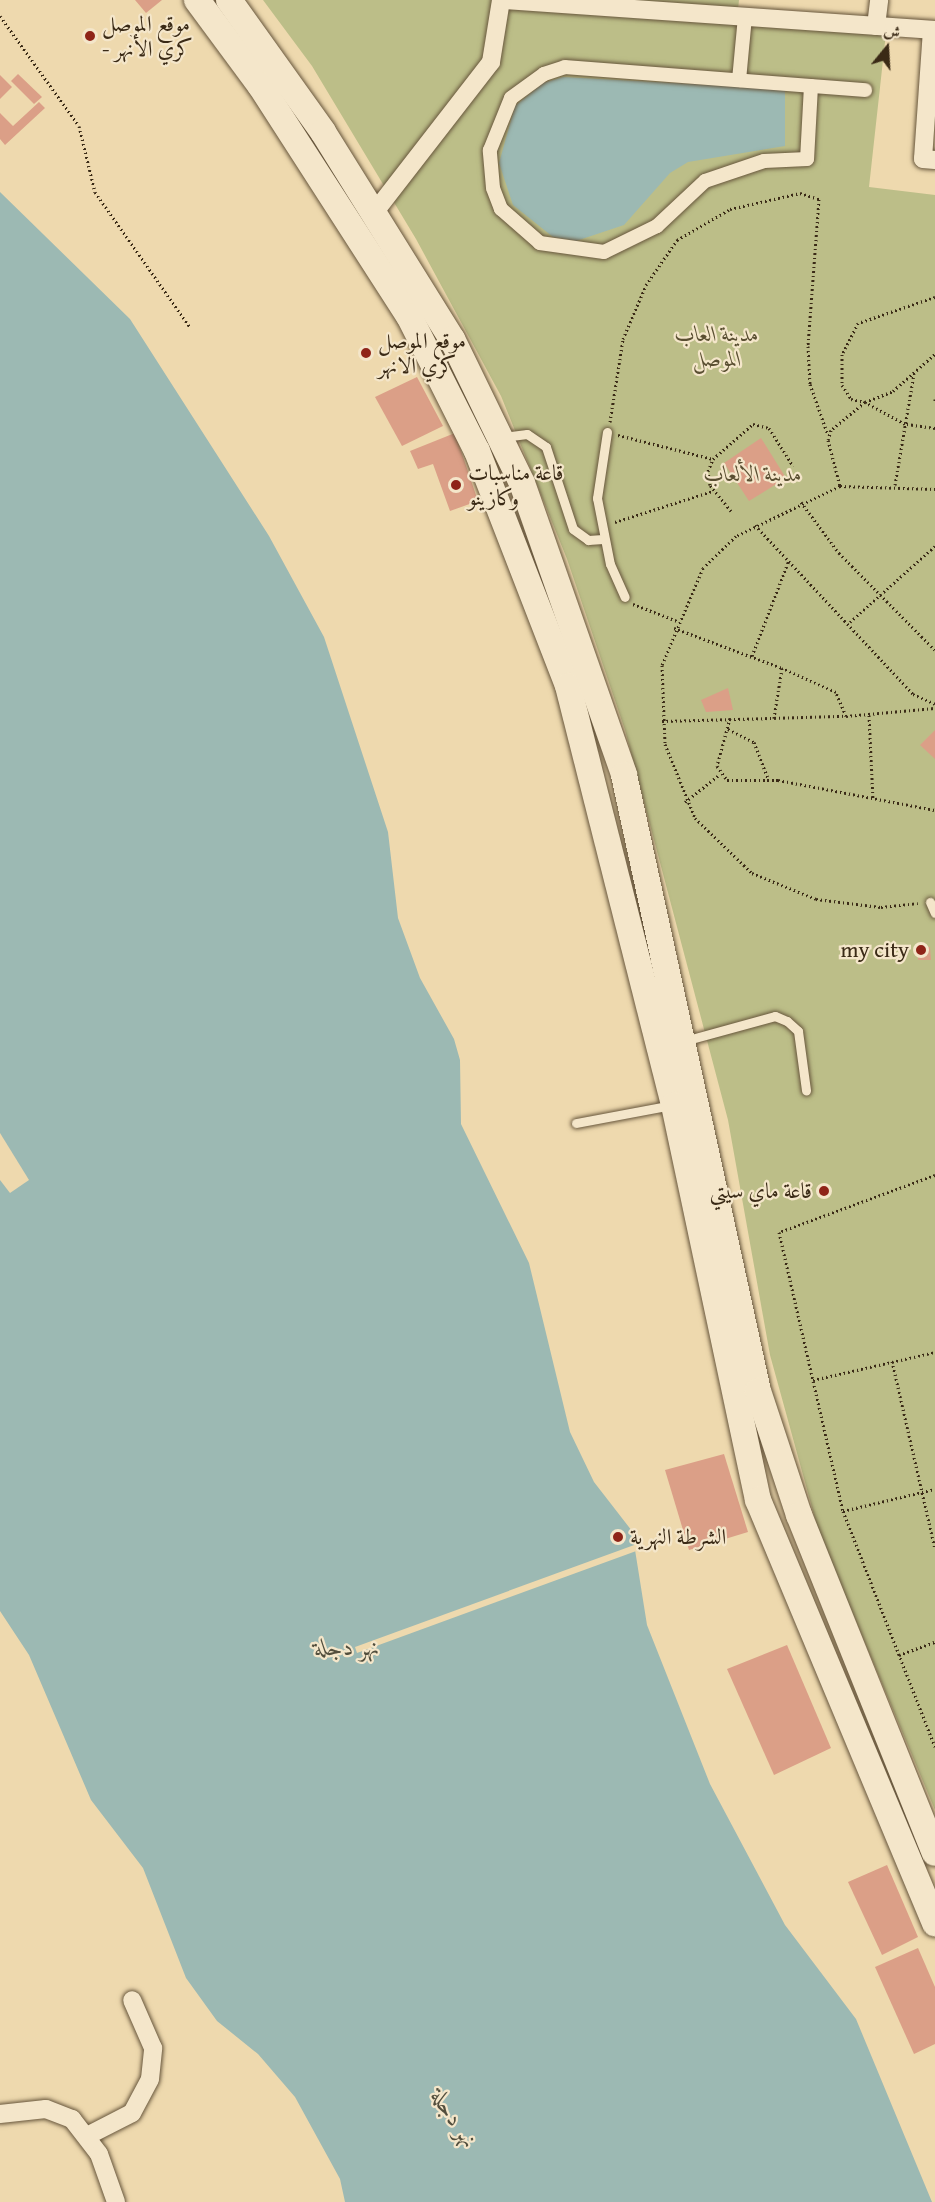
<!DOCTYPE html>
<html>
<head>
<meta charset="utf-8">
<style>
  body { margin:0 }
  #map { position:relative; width:935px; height:2202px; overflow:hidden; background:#eed9ae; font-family:"Gentium Book Plus",Amiri,serif }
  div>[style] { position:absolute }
  .green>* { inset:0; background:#bcbe88 }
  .water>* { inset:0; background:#9cb9b3 }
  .pier>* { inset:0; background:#eed9ae }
  .building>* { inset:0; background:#db9f87 }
  .path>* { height:3px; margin-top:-1.5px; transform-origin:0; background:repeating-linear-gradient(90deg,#3a2a16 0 1.5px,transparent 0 4.5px) }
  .roads { filter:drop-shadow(0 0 2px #67563c) drop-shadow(0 0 2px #67563c) }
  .service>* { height:9px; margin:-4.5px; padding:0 4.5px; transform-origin:4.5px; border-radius:4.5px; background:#f4e6ca }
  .pedestrian>* { height:14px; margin:-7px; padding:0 7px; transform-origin:7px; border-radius:7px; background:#f4e6ca }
  .minor>* { height:18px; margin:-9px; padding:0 9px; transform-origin:9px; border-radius:9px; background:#f4e6ca }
  .secondary>* { height:26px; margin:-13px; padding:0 13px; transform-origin:13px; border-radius:13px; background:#f4e6ca }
  .dots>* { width:16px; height:16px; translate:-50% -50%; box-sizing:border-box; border:3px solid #f4e6ca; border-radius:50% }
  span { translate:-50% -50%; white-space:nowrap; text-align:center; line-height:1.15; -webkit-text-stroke:4.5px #f4e6ca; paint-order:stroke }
  .poi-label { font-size:22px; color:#3a2a16 }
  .left { translate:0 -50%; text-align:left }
  .right { translate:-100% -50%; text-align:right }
  .park-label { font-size:22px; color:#5a4f32; font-style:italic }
  .water-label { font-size:24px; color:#524e3d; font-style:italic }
  .north { position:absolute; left:857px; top:18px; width:60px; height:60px; -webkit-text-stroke:4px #f4e6ca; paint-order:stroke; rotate:18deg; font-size:16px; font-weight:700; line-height:24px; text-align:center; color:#3a2a16 }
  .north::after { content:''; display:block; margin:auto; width:21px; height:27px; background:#3a2a16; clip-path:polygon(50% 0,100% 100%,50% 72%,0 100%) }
</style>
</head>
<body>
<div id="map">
  <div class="green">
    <i style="clip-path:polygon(263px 0,739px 0,737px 20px,886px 33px,869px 187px,935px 195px,935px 1810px,819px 1533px,770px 1355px,728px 1120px,625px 730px,567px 559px,501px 396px,416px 239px,312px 66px)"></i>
  </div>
  <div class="water">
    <i style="clip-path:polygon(563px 77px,785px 89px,785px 146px,688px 162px,670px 173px,624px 225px,576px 241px,553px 237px,513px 205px,499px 163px,515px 106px,543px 83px)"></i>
    <i style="clip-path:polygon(0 192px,130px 319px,269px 536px,324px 637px,388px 832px,398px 918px,420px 978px,454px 1039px,460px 1060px,461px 1124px,529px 1263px,570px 1432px,594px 1482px,632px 1531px,647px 1625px,710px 1784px,785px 1925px,856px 2019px,932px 2202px,345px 2202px,340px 2179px,295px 2097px,258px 2054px,217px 2021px,186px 1978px,143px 1868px,91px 1800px,29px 1655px,0 1611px)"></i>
  </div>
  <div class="pier">
    <i style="clip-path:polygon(0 1133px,29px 1180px,10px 1193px,0 1180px)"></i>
    <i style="clip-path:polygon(637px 1544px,639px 1550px,357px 1653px,355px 1647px)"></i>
  </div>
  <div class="building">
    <i style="clip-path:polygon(135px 0,162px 0,146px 13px)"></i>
    <i style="clip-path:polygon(18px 74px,42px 97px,34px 104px,11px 81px)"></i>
    <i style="clip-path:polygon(0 75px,12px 87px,0 99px)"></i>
    <i style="clip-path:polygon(39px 102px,45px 108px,5px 145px,0 139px,0 113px,13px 126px)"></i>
    <i style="clip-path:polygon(417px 377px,443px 426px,402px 446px,375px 397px)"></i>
    <i style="clip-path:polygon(455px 433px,478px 501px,450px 511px,433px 464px,418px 469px,410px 451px)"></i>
    <i style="clip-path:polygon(761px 438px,786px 478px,749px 501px,724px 463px)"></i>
    <i style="clip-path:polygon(728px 688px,733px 710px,706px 712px,701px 700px)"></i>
    <i style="clip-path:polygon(935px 730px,935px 759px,920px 745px)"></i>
    <i style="clip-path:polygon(918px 946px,930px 947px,931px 960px,918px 960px)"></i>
    <i style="clip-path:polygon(724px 1454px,748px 1532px,689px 1550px,665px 1470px)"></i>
    <i style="clip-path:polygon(787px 1645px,831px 1748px,774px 1775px,727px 1669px)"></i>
    <i style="clip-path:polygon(887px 1865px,918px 1937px,882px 1955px,848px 1882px)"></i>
    <i style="clip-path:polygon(918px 1948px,935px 1987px,935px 2044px,914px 2054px,875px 1967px)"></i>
  </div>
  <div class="path">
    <i style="left:0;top:16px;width:135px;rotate:54.3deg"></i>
    <i style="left:79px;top:126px;width:68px;rotate:76.4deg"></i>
    <i style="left:95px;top:192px;width:165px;rotate:54.9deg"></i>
    <i style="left:935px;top:297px;width:81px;rotate:161.3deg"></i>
    <i style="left:858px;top:323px;width:35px;rotate:117deg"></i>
    <i style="left:842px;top:354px;width:31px;rotate:90deg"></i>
    <i style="left:842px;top:385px;width:17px;rotate:57deg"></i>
    <i style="left:851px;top:399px;width:14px;rotate:12deg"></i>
    <i style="left:865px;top:402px;width:30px;rotate:-21deg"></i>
    <i style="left:893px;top:391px;width:56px;rotate:-41.4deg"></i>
    <i style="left:935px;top:399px;width:4px;rotate:90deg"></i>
    <i style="left:610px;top:422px;width:84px;rotate:-81.1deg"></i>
    <i style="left:623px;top:339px;width:59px;rotate:-66.9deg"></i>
    <i style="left:646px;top:285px;width:55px;rotate:-55.4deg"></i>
    <i style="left:677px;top:240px;width:61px;rotate:-30.3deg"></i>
    <i style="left:730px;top:209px;width:72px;rotate:-12.9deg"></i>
    <i style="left:800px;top:193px;width:20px;rotate:18deg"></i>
    <i style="left:819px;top:199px;width:147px;rotate:94.3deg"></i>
    <i style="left:808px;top:346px;width:38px;rotate:87deg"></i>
    <i style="left:810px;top:384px;width:54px;rotate:70.6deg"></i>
    <i style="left:935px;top:428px;width:30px;rotate:-172deg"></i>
    <i style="left:905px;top:424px;width:46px;rotate:-151.2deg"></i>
    <i style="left:865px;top:402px;width:44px;rotate:140.5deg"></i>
    <i style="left:831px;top:430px;width:10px;rotate:107deg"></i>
    <i style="left:828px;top:440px;width:48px;rotate:75.4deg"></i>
    <i style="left:840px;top:486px;width:95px;rotate:1.8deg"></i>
    <i style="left:618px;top:435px;width:98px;rotate:14.2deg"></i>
    <i style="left:895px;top:485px;width:113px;rotate:-80.3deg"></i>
    <i style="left:840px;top:486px;width:115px;rotate:154.3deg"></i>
    <i style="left:736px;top:536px;width:46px;rotate:135.9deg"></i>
    <i style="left:703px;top:568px;width:105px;rotate:112.9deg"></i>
    <i style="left:662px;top:665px;width:79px;rotate:87.8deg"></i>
    <i style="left:665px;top:744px;width:80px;rotate:67.9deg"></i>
    <i style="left:695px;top:818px;width:79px;rotate:44deg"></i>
    <i style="left:752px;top:873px;width:69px;rotate:22.1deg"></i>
    <i style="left:816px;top:899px;width:65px;rotate:7deg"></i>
    <i style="left:881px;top:907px;width:37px;rotate:-6deg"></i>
    <i style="left:801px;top:502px;width:64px;rotate:53.3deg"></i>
    <i style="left:839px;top:553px;width:136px;rotate:45.3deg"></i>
    <i style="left:731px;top:511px;width:33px;rotate:-129deg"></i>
    <i style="left:710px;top:485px;width:14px;rotate:-98deg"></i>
    <i style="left:708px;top:471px;width:13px;rotate:-67deg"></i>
    <i style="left:713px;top:459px;width:53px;rotate:-41.2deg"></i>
    <i style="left:753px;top:424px;width:16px;rotate:14deg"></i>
    <i style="left:769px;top:428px;width:45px;rotate:57.7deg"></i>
    <i style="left:615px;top:522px;width:103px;rotate:-17.6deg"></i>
    <i style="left:755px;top:525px;width:231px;rotate:46.9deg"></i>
    <i style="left:913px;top:694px;width:24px;rotate:24deg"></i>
    <i style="left:633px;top:604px;width:47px;rotate:21.1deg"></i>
    <i style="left:850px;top:622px;width:114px;rotate:-41.8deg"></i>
    <i style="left:674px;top:628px;width:115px;rotate:20.3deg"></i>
    <i style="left:752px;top:656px;width:103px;rotate:-68.9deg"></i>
    <i style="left:869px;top:715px;width:84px;rotate:87.3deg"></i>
    <i style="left:846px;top:716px;width:89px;rotate:-5.1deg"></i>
    <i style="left:730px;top:718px;width:50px;rotate:105.2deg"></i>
    <i style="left:717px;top:766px;width:17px;rotate:54deg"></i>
    <i style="left:727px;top:780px;width:51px"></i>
    <i style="left:778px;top:780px;width:160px;rotate:10.8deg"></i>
    <i style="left:662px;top:721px;width:184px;rotate:-1.6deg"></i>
    <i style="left:846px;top:716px;width:26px;rotate:-113deg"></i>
    <i style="left:836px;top:692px;width:59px;rotate:-156deg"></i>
    <i style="left:782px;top:668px;width:51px;rotate:99.1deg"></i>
    <i style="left:728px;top:729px;width:29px;rotate:27deg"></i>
    <i style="left:754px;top:742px;width:40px;rotate:69deg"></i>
    <i style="left:685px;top:802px;width:43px;rotate:-38.5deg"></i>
    <i style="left:935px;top:1175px;width:166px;rotate:159.9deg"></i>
    <i style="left:779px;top:1232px;width:286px;rotate:77.1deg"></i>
    <i style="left:843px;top:1511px;width:253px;rotate:68.7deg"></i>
    <i style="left:892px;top:1361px;width:193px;rotate:77.1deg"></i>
    <i style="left:813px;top:1380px;width:125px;rotate:-12.9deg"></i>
    <i style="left:843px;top:1511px;width:95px;rotate:-13.4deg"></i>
    <i style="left:899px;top:1655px;width:38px;rotate:-20deg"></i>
  </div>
  <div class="roads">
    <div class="service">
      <i style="left:607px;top:432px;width:67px;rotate:98.6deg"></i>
      <i style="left:597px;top:498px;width:67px;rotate:78.9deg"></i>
      <i style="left:610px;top:564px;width:36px;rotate:66deg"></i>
      <i style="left:503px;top:437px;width:24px;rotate:-7deg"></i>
      <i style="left:527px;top:434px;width:23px;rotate:34deg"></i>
      <i style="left:546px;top:447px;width:86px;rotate:71.8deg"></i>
      <i style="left:573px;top:529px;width:19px;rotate:36deg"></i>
      <i style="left:588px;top:540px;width:15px;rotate:-4deg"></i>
      <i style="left:930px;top:902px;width:12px;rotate:66deg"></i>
      <i style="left:684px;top:1041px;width:94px;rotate:-15.4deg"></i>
      <i style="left:775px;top:1016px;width:13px;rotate:23deg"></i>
      <i style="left:787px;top:1021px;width:15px;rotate:42deg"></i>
      <i style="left:798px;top:1031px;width:60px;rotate:82.3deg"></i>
      <i style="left:576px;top:1123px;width:98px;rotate:-10.6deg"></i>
    </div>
    <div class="pedestrian">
      <i style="left:739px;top:80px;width:64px;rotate:-84.6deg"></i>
      <i style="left:811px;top:86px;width:73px;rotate:93.1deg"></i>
      <i style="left:807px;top:159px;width:43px;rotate:177.3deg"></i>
      <i style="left:764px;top:161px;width:62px;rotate:161.3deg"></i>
      <i style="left:705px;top:181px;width:66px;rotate:136.8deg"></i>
      <i style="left:657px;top:226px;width:59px;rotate:153.9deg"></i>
      <i style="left:604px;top:252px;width:65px;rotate:-172deg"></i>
      <i style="left:540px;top:243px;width:52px;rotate:-138.9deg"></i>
      <i style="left:501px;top:209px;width:22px;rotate:-111deg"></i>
      <i style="left:493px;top:188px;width:38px;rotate:-95deg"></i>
      <i style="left:490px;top:150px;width:56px;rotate:-68deg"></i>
      <i style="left:511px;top:98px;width:41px;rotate:-36deg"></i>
      <i style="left:544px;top:74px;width:22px;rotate:-18deg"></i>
      <i style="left:565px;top:67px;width:301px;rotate:4.4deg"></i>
    </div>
    <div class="minor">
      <i style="left:505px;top:0;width:431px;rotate:4deg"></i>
      <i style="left:876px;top:26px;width:26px;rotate:-83deg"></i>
      <i style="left:932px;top:30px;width:129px;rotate:94deg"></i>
      <i style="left:923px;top:159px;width:12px;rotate:5deg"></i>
      <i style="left:374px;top:213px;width:191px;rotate:-52.2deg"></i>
      <i style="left:491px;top:62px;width:63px;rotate:-80.8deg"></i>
      <i style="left:0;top:2114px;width:46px;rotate:-6.2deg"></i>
      <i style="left:46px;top:2109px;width:28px;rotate:21deg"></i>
      <i style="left:72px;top:2119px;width:44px;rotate:52.4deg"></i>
      <i style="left:99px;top:2154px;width:51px;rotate:70.5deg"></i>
      <i style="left:89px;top:2135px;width:48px;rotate:-27.1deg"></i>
      <i style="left:132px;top:2113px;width:38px;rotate:-62deg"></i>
      <i style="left:150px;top:2079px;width:31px;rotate:-84deg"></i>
      <i style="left:153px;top:2048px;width:52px;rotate:-113.6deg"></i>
    </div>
    <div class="secondary">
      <i style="left:197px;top:0;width:106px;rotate:53.5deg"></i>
      <i style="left:260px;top:85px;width:275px;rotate:57.2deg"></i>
      <i style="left:409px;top:316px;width:151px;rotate:63.3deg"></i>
      <i style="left:477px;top:451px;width:252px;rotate:68.8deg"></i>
      <i style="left:568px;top:686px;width:432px;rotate:75.8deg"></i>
      <i style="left:674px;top:1105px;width:404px;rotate:78deg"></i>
      <i style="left:758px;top:1500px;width:459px;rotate:67.3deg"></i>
      <i style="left:229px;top:0;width:162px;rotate:54.5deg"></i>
      <i style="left:323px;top:132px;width:244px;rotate:58.1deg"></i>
      <i style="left:452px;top:339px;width:160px;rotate:64.1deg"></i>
      <i style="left:522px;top:483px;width:309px;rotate:70.7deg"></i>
      <i style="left:624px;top:775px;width:630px;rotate:77.73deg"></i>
      <i style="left:758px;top:1391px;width:131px;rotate:71.7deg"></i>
      <i style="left:799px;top:1515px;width:364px;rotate:68.1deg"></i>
    </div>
  </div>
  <div class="dots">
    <i style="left:90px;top:36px;background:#8f2418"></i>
    <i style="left:366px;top:353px;background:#8f2418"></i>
    <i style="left:456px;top:485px;background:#8f2418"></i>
    <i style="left:921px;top:950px;background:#8f2418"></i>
    <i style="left:824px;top:1191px;background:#8f2418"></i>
    <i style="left:618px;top:1537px;background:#8f2418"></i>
  </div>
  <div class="poi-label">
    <span class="left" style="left:102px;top:36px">موقع الموصل<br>- كري الأنهر</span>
    <span class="left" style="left:378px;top:353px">موقع الموصل<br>كري الانهر</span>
    <span class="left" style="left:468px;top:485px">قاعة مناسبات<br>وكازينو</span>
    <span class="right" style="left:909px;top:950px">my city</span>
    <span class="right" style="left:812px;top:1191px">قاعة ماي سيتي</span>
    <span class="left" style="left:630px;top:1537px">الشرطة النهرية</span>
  </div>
  <div class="park-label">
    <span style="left:717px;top:346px">مدينة العاب<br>الموصل</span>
    <span style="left:753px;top:474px">مدينة الألعاب</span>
  </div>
  <div class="water-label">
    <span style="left:347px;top:1647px">نهر دجلة</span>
    <span style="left:455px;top:2118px;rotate:56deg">نهر دجلة</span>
  </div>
  <div class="north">ش</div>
</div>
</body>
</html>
